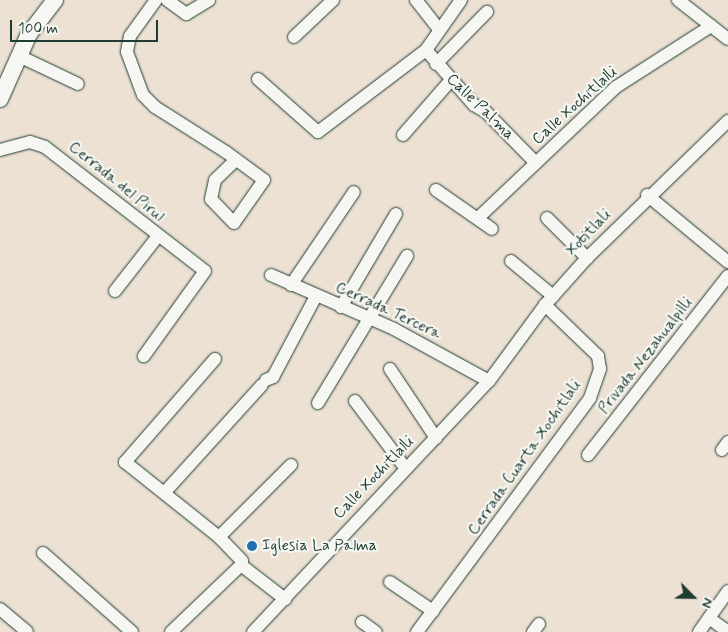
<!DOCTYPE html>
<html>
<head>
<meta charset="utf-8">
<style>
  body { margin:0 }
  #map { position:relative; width:728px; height:632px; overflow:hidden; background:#ece1d2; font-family:Mynerve,sans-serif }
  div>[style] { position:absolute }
  .roads { filter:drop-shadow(0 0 1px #1f3d34) drop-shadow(0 0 1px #1f3d34) }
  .street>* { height:12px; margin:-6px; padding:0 6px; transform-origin:6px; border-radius:6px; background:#f6f6f2 }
  .secondary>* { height:16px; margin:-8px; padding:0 8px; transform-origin:8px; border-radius:8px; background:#f6f6f2 }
  .dots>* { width:14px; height:14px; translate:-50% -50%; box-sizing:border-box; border:2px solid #f6f6f2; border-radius:50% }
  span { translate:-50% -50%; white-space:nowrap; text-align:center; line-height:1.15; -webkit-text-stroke:4.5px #f6f6f2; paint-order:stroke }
  .street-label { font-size:16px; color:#1f3d34 }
  .poi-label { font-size:16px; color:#1f3d34 }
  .left { translate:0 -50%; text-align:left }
  .north { position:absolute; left:668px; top:572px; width:50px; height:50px; -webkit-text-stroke:4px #f6f6f2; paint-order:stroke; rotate:113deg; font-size:14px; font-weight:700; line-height:20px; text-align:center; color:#1f3d34 }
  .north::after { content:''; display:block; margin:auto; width:18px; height:22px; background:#1f3d34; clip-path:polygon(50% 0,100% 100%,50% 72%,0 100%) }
  .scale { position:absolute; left:10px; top:20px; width:148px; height:22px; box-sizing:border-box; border:2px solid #1f3d34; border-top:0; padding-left:6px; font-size:15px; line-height:18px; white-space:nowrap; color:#1f3d34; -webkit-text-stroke:4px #f6f6f2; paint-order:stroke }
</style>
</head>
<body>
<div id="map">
  <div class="roads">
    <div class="street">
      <i style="left:156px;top:0;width:44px;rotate:125.8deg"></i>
      <i style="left:130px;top:36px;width:16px;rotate:101deg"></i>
      <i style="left:127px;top:52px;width:46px;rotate:69.6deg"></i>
      <i style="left:143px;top:95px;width:17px;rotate:45deg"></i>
      <i style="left:155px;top:107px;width:84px;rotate:32.4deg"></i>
      <i style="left:226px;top:152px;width:47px;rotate:36.4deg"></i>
      <i style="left:264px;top:180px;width:52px;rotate:124.9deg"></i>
      <i style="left:234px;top:223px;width:33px;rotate:-134deg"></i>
      <i style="left:211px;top:199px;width:19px;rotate:-78deg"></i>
      <i style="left:215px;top:180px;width:29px;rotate:-44deg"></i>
      <i style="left:167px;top:0;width:24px;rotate:36deg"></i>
      <i style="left:186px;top:14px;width:27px;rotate:-31deg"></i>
      <i style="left:416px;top:0;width:37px;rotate:52deg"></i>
      <i style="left:678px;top:0;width:63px;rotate:38deg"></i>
      <i style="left:294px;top:37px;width:54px;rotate:-43.5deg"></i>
      <i style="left:426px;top:50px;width:73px;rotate:48.9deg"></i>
      <i style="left:474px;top:105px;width:14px;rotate:30deg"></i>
      <i style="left:486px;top:112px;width:71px;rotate:45.6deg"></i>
      <i style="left:19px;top:56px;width:65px;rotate:25.4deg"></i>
      <i style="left:436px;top:64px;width:73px;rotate:-45.6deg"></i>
      <i style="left:258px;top:79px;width:80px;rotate:41.5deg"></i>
      <i style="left:318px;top:132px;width:136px;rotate:-37.2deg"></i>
      <i style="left:426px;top:50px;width:61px;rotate:-55deg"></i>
      <i style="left:403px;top:135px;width:73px;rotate:-48.9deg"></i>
      <i style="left:0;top:150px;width:31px;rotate:-15deg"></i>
      <i style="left:30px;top:142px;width:16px;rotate:18deg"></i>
      <i style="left:45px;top:147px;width:202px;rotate:37.8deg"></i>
      <i style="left:205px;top:271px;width:105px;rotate:125.7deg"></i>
      <i style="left:436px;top:190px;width:68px;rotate:34.9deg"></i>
      <i style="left:647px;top:195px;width:105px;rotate:39.6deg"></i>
      <i style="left:478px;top:218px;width:190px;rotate:-43.5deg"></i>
      <i style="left:616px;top:87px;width:113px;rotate:-32.7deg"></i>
      <i style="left:547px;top:218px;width:57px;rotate:45deg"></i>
      <i style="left:511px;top:261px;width:55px;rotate:39.8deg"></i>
      <i style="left:271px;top:275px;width:134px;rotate:23.7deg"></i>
      <i style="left:394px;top:329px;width:108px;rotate:28.7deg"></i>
      <i style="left:291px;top:285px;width:112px;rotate:-55.9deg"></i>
      <i style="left:115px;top:291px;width:70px;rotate:-52deg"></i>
      <i style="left:341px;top:307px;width:108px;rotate:-59.4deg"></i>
      <i style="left:215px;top:359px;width:137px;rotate:131.1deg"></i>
      <i style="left:125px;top:462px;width:120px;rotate:38.6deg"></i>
      <i style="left:219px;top:537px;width:33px;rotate:46deg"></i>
      <i style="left:242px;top:561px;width:4px;rotate:104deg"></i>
      <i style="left:241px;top:565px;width:56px;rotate:37.7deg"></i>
      <i style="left:390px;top:369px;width:83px;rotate:56.3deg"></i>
      <i style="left:266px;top:380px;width:8px;rotate:-23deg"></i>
      <i style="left:273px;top:377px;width:92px;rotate:-62deg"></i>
      <i style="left:355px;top:401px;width:85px;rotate:53.1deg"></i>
      <i style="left:318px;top:403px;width:172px;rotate:-58.8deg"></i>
      <i style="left:722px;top:450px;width:10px;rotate:-53deg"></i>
      <i style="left:588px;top:455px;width:227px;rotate:-52deg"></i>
      <i style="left:165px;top:492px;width:144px;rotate:-47.8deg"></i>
      <i style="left:219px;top:537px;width:102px;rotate:-45deg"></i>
      <i style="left:43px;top:553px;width:119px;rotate:41.6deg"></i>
      <i style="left:390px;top:582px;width:52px;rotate:34deg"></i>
      <i style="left:0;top:609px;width:35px;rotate:40deg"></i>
      <i style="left:709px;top:618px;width:24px;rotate:36deg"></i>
      <i style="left:362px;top:622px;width:17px;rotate:36deg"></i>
      <i style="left:171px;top:632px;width:97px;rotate:-43.7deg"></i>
      <i style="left:253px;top:632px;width:345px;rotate:-46.8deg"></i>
      <i style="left:489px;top:381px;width:94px;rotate:-53.6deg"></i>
      <i style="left:545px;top:305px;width:63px;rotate:-48.2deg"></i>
      <i style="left:587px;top:258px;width:197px;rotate:-44.2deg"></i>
      <i style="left:417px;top:632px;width:291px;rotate:-53.5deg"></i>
      <i style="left:590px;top:398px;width:31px;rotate:-71deg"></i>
      <i style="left:600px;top:369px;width:13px;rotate:-99deg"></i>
      <i style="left:598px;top:356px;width:74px;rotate:-136.1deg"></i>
      <i style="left:533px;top:632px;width:10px;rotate:-53deg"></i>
      <i style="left:699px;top:632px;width:50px;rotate:-54.7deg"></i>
    </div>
    <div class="secondary">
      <i style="left:0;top:99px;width:71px;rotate:-66deg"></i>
      <i style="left:29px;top:34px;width:43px;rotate:-52.6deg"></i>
    </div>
  </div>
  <div class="dots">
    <i style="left:252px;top:546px;background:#1f6fb2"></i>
  </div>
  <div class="street-label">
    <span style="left:575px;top:106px;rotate:-42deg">Calle Xochitlalli</span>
    <span style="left:480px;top:107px;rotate:44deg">Calle Palma</span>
    <span style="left:116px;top:182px;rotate:39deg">Cerrada del Pirul</span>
    <span style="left:589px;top:233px;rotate:-46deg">Xotitlali</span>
    <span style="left:388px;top:311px;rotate:25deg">Cerrada Tercera</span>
    <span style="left:646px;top:356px;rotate:-52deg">Privada Nezahualpilli</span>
    <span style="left:525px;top:458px;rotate:-55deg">Cerrada Cuarta Xochitlali</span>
    <span style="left:374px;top:478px;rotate:-46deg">Calle Xochitlalli</span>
  </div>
  <div class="poi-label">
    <span class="left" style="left:262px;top:546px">Iglesia La Palma</span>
  </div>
  <div class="north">N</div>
  <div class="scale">100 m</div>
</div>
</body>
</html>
